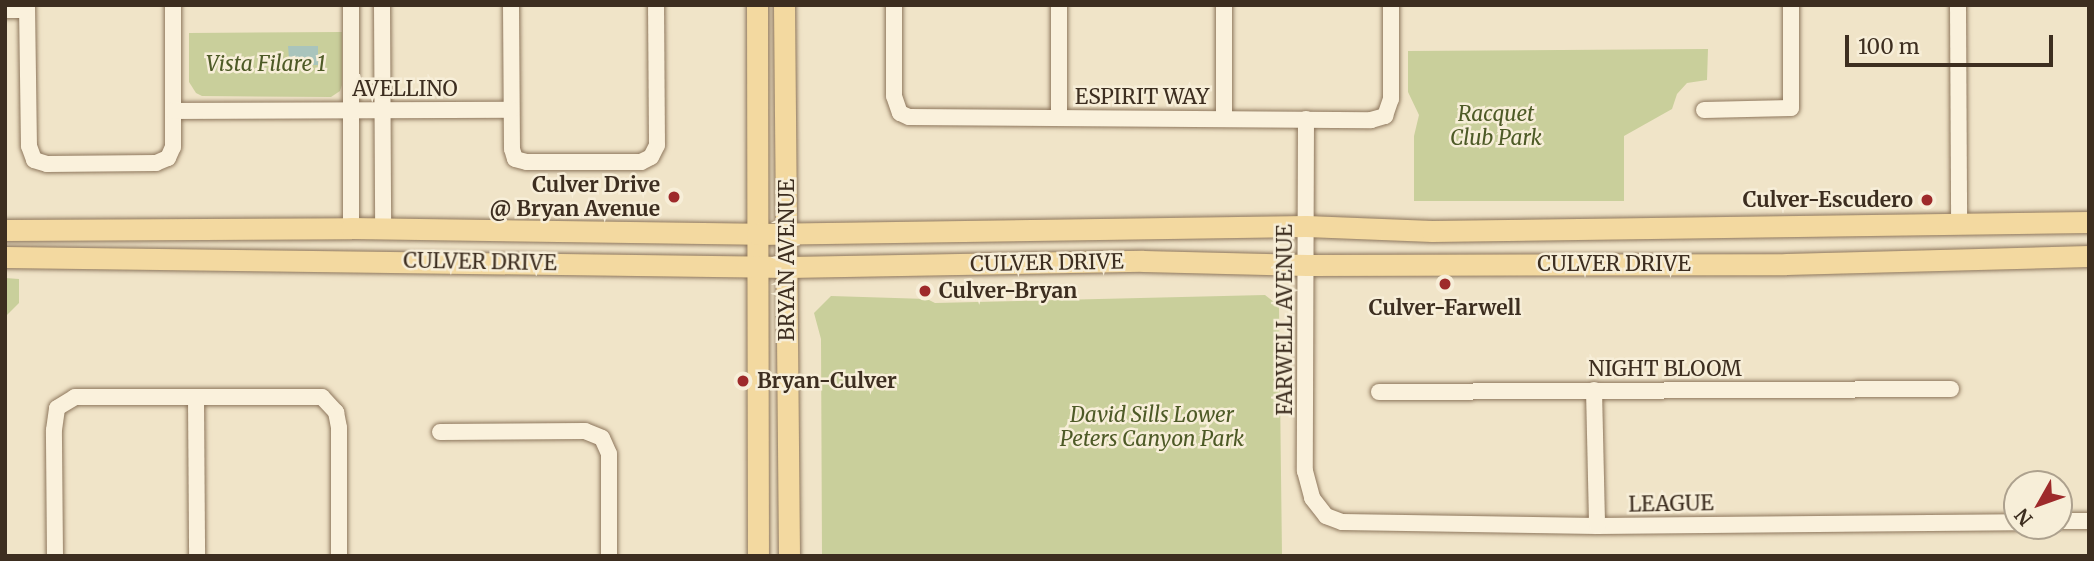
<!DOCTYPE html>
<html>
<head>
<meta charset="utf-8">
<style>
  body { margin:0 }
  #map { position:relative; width:2094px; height:561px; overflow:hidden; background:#f0e4c8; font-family:Merriweather,serif }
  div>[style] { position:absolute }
  .green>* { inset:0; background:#c9cf9b }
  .water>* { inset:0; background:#a9c4bc }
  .roads { filter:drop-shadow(0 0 2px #8d765c) drop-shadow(0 0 2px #8d765c) }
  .minor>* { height:16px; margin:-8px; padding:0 8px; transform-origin:8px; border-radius:8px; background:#faf1dc }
  .major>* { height:21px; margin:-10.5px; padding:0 10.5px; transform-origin:10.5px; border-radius:10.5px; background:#f3d9a0 }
  .dots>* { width:19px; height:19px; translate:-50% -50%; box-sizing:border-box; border:4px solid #f7eed8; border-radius:50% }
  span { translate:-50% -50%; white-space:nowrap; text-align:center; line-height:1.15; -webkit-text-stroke:5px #f7eed8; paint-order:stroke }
  .park-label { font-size:21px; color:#4d5a26; font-style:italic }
  .street-label { font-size:21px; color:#3d2e20 }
  .poi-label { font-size:21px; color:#3d2e20; font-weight:700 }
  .right { translate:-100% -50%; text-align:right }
  .left { translate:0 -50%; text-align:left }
  .frame { position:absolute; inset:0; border:7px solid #3d2e20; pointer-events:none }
  .north { position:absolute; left:2003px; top:470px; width:70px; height:70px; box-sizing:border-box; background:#f7eed8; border:2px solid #ada18e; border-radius:50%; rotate:230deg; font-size:19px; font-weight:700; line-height:28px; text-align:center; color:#3d2e20 }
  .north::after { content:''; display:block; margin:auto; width:24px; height:32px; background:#9e2a2b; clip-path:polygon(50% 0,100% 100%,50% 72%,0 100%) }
  .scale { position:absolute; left:1845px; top:35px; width:208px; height:32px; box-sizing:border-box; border:4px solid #3d2e20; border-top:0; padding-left:9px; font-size:21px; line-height:24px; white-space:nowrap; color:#3d2e20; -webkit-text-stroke:5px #f7eed8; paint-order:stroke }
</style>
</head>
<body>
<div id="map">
  <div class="green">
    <i style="clip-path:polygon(342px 32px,342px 85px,340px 91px,331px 97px,202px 96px,196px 93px,189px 82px,189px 33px)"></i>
    <i style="clip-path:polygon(1708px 49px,1707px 80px,1687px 83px,1677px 94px,1672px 109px,1624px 136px,1624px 201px,1414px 201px,1414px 136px,1419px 115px,1408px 92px,1408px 51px)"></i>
    <i style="clip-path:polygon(5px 278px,19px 279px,19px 303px,5px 317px)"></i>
    <i style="clip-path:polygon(1265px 295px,1279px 306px,1282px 556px,822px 556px,821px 339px,814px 313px,831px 296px,927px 299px,935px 303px)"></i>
  </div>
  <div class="water">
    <i style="clip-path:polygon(288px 46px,318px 46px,318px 65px,304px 65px,304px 58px,289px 58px)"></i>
  </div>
  <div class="roads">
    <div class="minor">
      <i style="left:27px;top:5px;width:141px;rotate:89.2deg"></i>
      <i style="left:29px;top:146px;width:15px;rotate:70deg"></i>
      <i style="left:34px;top:160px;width:14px;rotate:17deg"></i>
      <i style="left:47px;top:164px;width:109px;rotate:-0.5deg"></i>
      <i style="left:156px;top:163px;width:13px;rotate:-23deg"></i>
      <i style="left:168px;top:158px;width:12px;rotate:-66deg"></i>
      <i style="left:173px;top:147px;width:142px;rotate:-90deg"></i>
      <i style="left:351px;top:5px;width:223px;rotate:90deg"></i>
      <i style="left:382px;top:5px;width:223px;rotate:89.7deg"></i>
      <i style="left:511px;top:5px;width:144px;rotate:89.6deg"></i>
      <i style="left:512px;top:149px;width:10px;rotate:73deg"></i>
      <i style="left:515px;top:159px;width:12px;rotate:14deg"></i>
      <i style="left:527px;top:162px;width:114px"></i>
      <i style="left:641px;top:162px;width:11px;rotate:-27deg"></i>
      <i style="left:651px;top:157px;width:13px;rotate:-63deg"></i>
      <i style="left:657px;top:145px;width:140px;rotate:-90.4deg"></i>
      <i style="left:894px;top:5px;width:91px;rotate:90deg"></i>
      <i style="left:894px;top:96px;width:18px;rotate:71deg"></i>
      <i style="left:900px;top:113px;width:10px;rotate:24deg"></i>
      <i style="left:909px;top:117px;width:462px;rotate:0.4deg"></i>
      <i style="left:1371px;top:120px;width:15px;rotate:-16deg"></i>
      <i style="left:1385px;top:116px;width:18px;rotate:-71deg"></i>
      <i style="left:1391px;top:99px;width:94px;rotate:-90deg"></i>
      <i style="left:1059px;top:5px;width:113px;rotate:90deg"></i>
      <i style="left:1224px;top:5px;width:113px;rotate:90deg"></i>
      <i style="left:1958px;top:5px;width:219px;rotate:89.7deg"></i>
      <i style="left:5px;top:10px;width:21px"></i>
      <i style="left:1704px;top:110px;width:87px;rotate:-1.3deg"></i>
      <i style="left:1791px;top:108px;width:103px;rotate:-90deg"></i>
      <i style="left:173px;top:111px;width:338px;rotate:-0.2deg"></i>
      <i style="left:1306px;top:119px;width:352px;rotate:90.2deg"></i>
      <i style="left:1305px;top:471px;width:28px;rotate:75deg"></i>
      <i style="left:1312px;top:498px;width:23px;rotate:52deg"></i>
      <i style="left:1326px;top:516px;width:17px;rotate:21deg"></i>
      <i style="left:1342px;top:522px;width:255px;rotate:0.9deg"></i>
      <i style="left:1597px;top:526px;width:420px;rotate:-0.5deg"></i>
      <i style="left:1594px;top:390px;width:136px;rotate:88.7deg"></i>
      <i style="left:1379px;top:392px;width:572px;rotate:-0.3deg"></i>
      <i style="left:196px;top:398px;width:158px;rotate:89.6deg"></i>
      <i style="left:440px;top:432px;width:145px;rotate:-0.4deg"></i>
      <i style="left:585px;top:431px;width:18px;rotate:22deg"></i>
      <i style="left:602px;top:438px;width:17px;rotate:66deg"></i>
      <i style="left:609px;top:454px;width:102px;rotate:90deg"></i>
      <i style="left:2059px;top:521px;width:30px"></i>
      <i style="left:55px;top:556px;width:126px;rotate:-90.5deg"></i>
      <i style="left:54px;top:430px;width:22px;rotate:-82deg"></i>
      <i style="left:57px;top:408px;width:21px;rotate:-31deg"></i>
      <i style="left:75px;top:397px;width:247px"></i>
      <i style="left:322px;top:397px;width:21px;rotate:47deg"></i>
      <i style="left:336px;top:412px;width:16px;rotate:79deg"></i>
      <i style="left:339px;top:428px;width:128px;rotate:90deg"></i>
    </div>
    <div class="major">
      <i style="left:757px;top:5px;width:551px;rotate:89.9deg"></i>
      <i style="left:784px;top:5px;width:551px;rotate:89.48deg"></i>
      <i style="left:5px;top:230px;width:346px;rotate:-0.3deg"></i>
      <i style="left:351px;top:228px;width:406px;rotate:0.8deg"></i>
      <i style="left:757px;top:234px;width:549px;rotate:-0.83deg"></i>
      <i style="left:1306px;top:226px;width:126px;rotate:2.3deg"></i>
      <i style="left:1432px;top:231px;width:657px;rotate:-0.78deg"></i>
      <i style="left:5px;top:257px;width:783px;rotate:0.73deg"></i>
      <i style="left:788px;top:267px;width:355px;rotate:-1deg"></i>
      <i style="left:1143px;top:261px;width:164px;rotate:1.4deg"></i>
      <i style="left:1307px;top:265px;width:479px;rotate:-0.1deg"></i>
      <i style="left:1786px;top:264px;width:303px;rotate:-1.5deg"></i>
    </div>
  </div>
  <div class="dots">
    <i style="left:674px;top:197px;background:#9e2a2b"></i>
    <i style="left:1927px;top:200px;background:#9e2a2b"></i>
    <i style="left:1445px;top:284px;background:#9e2a2b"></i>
    <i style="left:925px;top:291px;background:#9e2a2b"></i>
    <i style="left:743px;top:381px;background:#9e2a2b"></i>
  </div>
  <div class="park-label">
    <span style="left:266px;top:64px">Vista Filare 1</span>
    <span style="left:1496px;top:126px">Racquet<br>Club Park</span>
    <span style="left:1152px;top:427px">David Sills Lower<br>Peters Canyon Park</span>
  </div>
  <div class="street-label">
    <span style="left:405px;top:89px">AVELLINO</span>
    <span style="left:1142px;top:97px">ESPIRIT WAY</span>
    <span style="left:787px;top:260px;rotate:-90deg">BRYAN AVENUE</span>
    <span style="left:480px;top:262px;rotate:1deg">CULVER DRIVE</span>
    <span style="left:1047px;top:263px;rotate:-1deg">CULVER DRIVE</span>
    <span style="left:1614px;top:264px">CULVER DRIVE</span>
    <span style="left:1285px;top:320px;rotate:-90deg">FARWELL AVENUE</span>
    <span style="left:1665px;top:369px">NIGHT BLOOM</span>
    <span style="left:1671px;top:504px;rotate:-1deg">LEAGUE</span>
  </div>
  <div class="poi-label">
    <span class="right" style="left:660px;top:197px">Culver Drive<br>@ Bryan Avenue</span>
    <span class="right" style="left:1913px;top:200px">Culver-Escudero</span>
    <span class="left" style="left:939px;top:291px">Culver-Bryan</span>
    <span style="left:1445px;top:308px">Culver-Farwell</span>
    <span class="left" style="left:757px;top:381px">Bryan-Culver</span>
  </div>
  <div class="frame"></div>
  <div class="north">N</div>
  <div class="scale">100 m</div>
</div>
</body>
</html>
